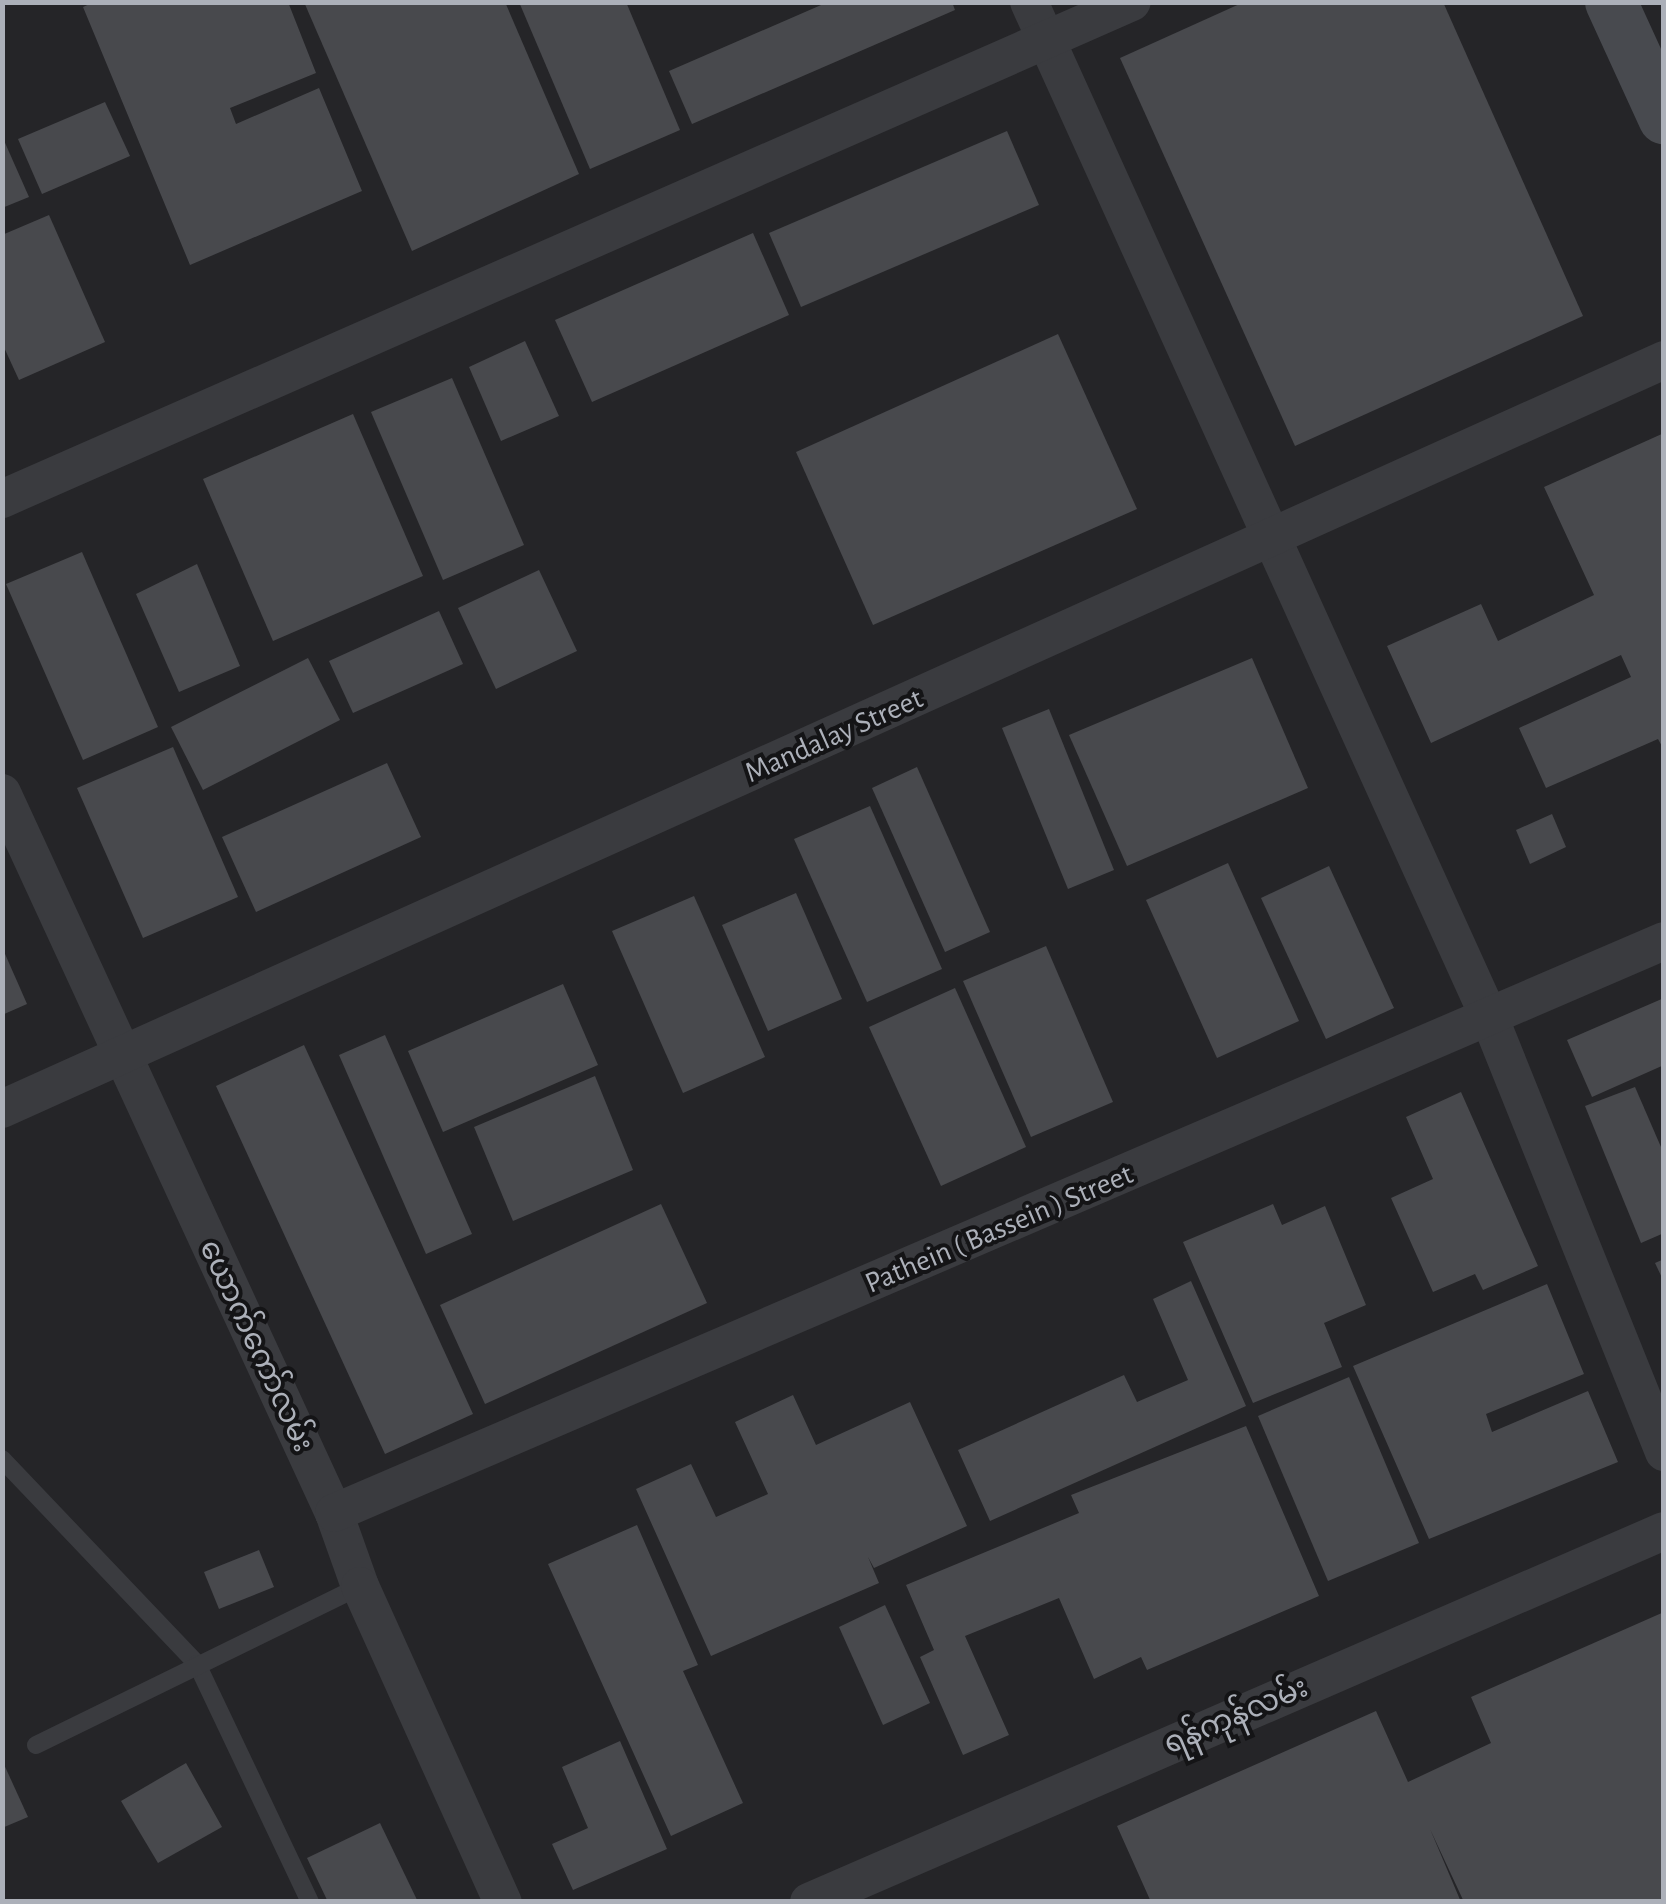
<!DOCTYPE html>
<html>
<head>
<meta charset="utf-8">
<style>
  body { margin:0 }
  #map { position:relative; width:1666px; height:1904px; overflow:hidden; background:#19191b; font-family:"Alegreya Sans","Noto Sans Myanmar",sans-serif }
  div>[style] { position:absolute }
  .built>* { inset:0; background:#252528 }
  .building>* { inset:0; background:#48494d }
  .lane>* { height:18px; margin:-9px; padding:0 9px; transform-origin:9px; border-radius:9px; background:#3a3b3f }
  .street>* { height:38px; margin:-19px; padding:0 19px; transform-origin:19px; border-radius:19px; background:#3a3b3f }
  .secondary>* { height:52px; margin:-26px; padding:0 26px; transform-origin:26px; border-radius:26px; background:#484a4f }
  span { translate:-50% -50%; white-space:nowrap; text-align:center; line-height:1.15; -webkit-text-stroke:8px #141416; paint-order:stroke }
  .street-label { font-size:30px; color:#acb0b9 }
  .frame { position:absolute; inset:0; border:5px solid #acb0b9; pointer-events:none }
</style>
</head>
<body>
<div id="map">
  <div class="built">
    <i style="clip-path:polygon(3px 3px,1663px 3px,1663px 1901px,3px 1901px)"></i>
  </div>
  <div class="building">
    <i style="clip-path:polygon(94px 2px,288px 2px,316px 73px,230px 108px,236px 124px,319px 88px,362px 191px,190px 265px,83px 7px)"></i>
    <i style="clip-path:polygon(304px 2px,505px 2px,579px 174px,412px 251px)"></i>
    <i style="clip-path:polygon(519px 2px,626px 2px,680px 130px,590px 169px)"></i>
    <i style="clip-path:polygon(828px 2px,952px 2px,955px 10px,692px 124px,669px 71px)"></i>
    <i style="clip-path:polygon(1244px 2px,1443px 2px,1583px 316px,1295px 446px,1120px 58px)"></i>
    <i style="clip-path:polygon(105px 102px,130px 156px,42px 194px,18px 139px)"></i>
    <i style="clip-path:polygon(1007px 131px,1039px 205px,801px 307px,769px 233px)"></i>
    <i style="clip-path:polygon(2px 136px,29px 197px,2px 208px)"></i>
    <i style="clip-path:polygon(49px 215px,105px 342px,19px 380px,2px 343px,2px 235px)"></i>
    <i style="clip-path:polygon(753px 233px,789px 315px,592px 402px,555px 320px)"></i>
    <i style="clip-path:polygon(1058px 334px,1137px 509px,873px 625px,796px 452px)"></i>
    <i style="clip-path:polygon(525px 341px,559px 416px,501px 441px,469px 367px)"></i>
    <i style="clip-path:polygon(452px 378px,524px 545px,443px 580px,371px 412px)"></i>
    <i style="clip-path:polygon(353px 414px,423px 576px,273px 641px,203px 479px)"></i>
    <i style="clip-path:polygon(1664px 433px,1664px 750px,1658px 739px,1546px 788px,1519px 728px,1631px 677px,1621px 655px,1431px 743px,1387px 646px,1481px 604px,1498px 641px,1594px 595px,1544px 487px)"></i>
    <i style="clip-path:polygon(82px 552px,158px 727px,83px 760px,6px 584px)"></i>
    <i style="clip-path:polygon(197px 564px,240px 666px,179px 692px,136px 594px)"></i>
    <i style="clip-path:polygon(539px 570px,577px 651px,496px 689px,458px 608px)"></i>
    <i style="clip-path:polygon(439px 611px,463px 664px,353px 713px,329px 661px)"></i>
    <i style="clip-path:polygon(308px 658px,340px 720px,203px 790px,171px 727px)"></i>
    <i style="clip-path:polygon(1252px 658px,1308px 788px,1127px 866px,1069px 735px)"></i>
    <i style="clip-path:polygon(1049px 709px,1114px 870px,1068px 889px,1002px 728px)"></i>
    <i style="clip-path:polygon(173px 747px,238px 897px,143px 938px,77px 788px)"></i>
    <i style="clip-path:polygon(387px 763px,421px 837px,256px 912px,222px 837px)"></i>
    <i style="clip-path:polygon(917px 767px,990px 932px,945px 952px,872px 788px)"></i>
    <i style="clip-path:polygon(870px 806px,942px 969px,867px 1002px,794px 839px)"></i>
    <i style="clip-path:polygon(1552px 814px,1566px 847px,1530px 864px,1516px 830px)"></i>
    <i style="clip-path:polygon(1228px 863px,1299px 1021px,1217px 1058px,1146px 900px)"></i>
    <i style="clip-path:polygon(1329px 866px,1394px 1008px,1326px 1039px,1261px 898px)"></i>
    <i style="clip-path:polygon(796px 893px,842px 999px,768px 1031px,722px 925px)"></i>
    <i style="clip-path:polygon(694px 896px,765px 1057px,683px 1093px,612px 931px)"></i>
    <i style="clip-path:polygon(1046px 946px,1113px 1102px,1031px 1137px,963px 981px)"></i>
    <i style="clip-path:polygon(2px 947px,27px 1004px,2px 1015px)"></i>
    <i style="clip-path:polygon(563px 984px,598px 1065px,443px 1132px,408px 1051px)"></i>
    <i style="clip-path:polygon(955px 988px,1026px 1147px,941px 1186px,869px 1027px)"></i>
    <i style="clip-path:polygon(1664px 998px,1664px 1065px,1592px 1097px,1567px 1040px)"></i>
    <i style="clip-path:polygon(385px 1035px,472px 1234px,426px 1254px,339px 1055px)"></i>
    <i style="clip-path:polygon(304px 1045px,473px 1414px,385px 1454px,216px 1086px)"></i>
    <i style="clip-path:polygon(595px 1076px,633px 1170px,513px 1221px,474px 1127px)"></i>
    <i style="clip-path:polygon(1635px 1087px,1664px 1154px,1664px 1233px,1641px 1243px,1585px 1106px)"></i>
    <i style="clip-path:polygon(1461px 1092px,1538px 1266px,1483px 1290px,1475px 1274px,1433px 1292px,1391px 1198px,1433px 1179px,1406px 1117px)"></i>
    <i style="clip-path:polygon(661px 1204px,707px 1303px,485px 1404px,440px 1305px)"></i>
    <i style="clip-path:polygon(1273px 1204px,1282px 1225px,1325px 1206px,1366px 1305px,1324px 1323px,1342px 1367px,1253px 1403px,1183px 1242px)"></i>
    <i style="clip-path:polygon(1664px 1259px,1664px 1282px,1655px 1263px)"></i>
    <i style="clip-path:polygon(1191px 1281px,1246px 1406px,990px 1521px,958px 1450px,1124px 1375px,1137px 1402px,1188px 1380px,1153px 1299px)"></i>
    <i style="clip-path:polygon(1547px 1284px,1584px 1374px,1486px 1414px,1492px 1432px,1588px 1391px,1618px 1462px,1429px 1539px,1353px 1366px)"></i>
    <i style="clip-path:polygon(1349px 1377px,1419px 1543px,1328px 1581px,1258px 1416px)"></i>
    <i style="clip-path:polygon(793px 1395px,816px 1445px,910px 1402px,967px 1526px,874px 1568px,868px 1557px,879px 1583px,711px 1656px,636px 1489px,691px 1464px,716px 1517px,768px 1494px,735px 1422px)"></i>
    <i style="clip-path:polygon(1246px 1426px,1319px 1596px,1147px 1670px,1141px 1657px,1094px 1679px,1059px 1598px,965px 1636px,1009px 1735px,963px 1755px,920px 1657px,934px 1650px,906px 1585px,1079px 1513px,1071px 1495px)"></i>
    <i style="clip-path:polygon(637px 1525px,698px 1665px,683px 1671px,743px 1803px,671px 1836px,548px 1564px)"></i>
    <i style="clip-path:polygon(259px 1550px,274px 1587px,219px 1609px,204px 1572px)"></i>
    <i style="clip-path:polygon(885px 1605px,930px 1703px,883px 1725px,839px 1627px)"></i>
    <i style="clip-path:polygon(1664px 1612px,1664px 1902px,1464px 1902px,1430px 1829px,1461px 1902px,1151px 1902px,1117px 1826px,1376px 1711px,1408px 1782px,1491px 1743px,1471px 1697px)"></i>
    <i style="clip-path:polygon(620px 1741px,667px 1849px,573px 1890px,552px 1844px,588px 1828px,562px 1767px)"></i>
    <i style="clip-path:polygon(2px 1760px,28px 1817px,2px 1828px)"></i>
    <i style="clip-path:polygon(186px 1763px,222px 1827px,158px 1863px,121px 1801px)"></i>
    <i style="clip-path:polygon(380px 1823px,418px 1902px,328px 1902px,307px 1858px)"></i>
  </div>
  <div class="lane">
    <i style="left:2px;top:1459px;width:283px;rotate:46.4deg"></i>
    <i style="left:197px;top:1664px;width:263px;rotate:64.6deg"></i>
    <i style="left:36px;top:1745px;width:361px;rotate:-26.1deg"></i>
  </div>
  <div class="street">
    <i style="left:1029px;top:2px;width:1117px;rotate:65.62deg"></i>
    <i style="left:1490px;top:1019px;width:467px;rotate:68.1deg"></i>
    <i style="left:2px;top:499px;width:1234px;rotate:-23.74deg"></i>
    <i style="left:2px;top:793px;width:793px;rotate:65.25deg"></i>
    <i style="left:334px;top:1513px;width:77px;rotate:70.4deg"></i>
    <i style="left:360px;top:1586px;width:347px;rotate:65.7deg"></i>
    <i style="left:2px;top:1109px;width:1823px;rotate:-24.26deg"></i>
    <i style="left:334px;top:1513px;width:1448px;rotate:-23.27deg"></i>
    <i style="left:809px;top:1902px;width:932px;rotate:-23.46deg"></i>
  </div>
  <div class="secondary">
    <i style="left:1611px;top:2px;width:128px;rotate:65.4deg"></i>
  </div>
  <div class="street-label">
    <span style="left:834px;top:736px;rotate:-24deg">Mandalay Street</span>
    <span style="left:999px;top:1229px;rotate:-23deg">Pathein ( Bassein ) Street</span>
    <span style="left:256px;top:1346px;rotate:65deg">ယောက်ကော်လမ်း</span>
    <span style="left:1236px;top:1716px;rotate:-23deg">ရန်ကုန်လမ်း</span>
  </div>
  <div class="frame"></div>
</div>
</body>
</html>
